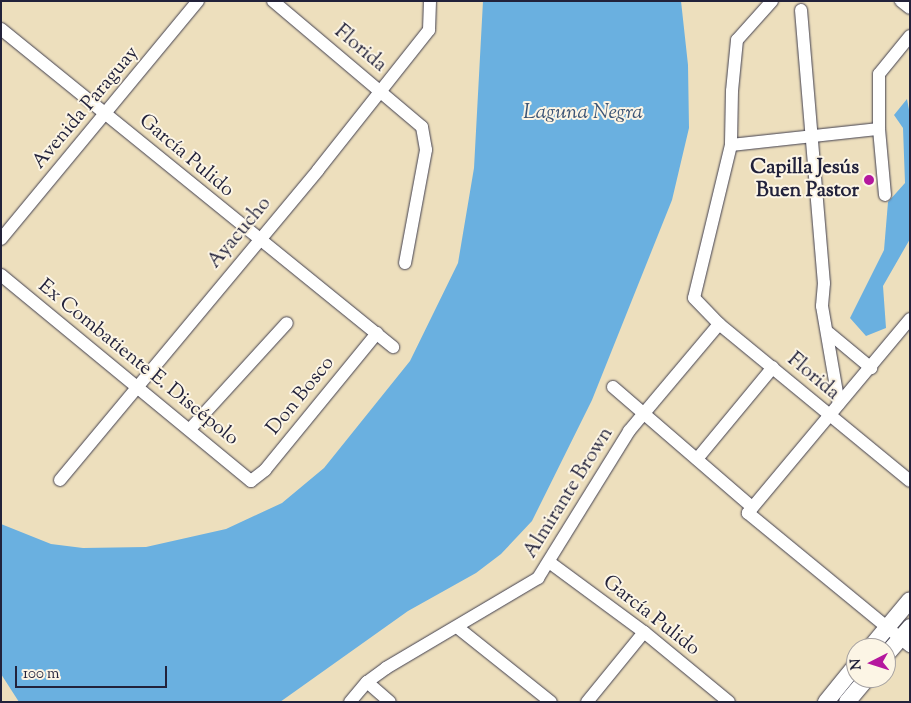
<!DOCTYPE html>
<html>
<head>
<meta charset="utf-8">
<style>
  body { margin:0 }
  #map { position:relative; width:911px; height:703px; overflow:hidden; background:#eddfbd; font-family:"Sorts Mill Goudy",serif }
  div>[style] { position:absolute }
  .water>* { inset:0; background:#6ab0e0 }
  .roads { filter:drop-shadow(0 0 1px #403e4e) drop-shadow(0 0 1px #403e4e) }
  .minor>* { height:12px; margin:-6px; padding:0 6px; transform-origin:6px; border-radius:6px; background:#fff }
  .major>* { height:16px; margin:-8px; padding:0 8px; transform-origin:8px; border-radius:8px; background:#fff }
  .dots>* { width:14px; height:14px; translate:-50% -50%; box-sizing:border-box; border:2px solid #fcf5e5; border-radius:50% }
  span { translate:-50% -50%; white-space:nowrap; text-align:center; line-height:1.15; -webkit-text-stroke:4px #fcf5e5; paint-order:stroke }
  .street-label { font-size:20px; color:#22223b }
  .poi-label { font-size:20px; color:#22223b; font-weight:700 }
  .right { translate:-100% -50%; text-align:right }
  .water-label { font-size:21px; color:#3b5475; font-style:italic }
  .frame { position:absolute; inset:0; border:2px solid #22223b; pointer-events:none }
  .north { position:absolute; left:846px; top:638px; width:50px; height:50px; box-sizing:border-box; background:#fcf5e5; border:1px solid #a5a1a1; border-radius:50%; rotate:265deg; font-size:14px; font-weight:700; line-height:20px; text-align:center; color:#22223b }
  .north::after { content:''; display:block; margin:auto; width:18px; height:22px; background:#b5179e; clip-path:polygon(50% 0,100% 100%,50% 72%,0 100%) }
  .scale { position:absolute; left:15px; top:666px; width:152px; height:22px; box-sizing:border-box; border:2px solid #22223b; border-top:0; padding-left:6px; font-size:15px; line-height:18px; white-space:nowrap; color:#22223b; -webkit-text-stroke:4px #fcf5e5; paint-order:stroke }
</style>
</head>
<body>
<div id="map">
  <div class="water">
    <i style="clip-path:polygon(483px 1px,681px 1px,688px 65px,689px 128px,672px 200px,592px 400px,532px 521px,501px 554px,476px 573px,408px 611px,280px 702px,19px 702px,1px 674px,1px 524px,51px 544px,83px 548px,146px 547px,226px 529px,282px 503px,324px 468px,410px 361px,458px 263px,474px 168px)"></i>
    <i style="clip-path:polygon(907px 99px,910px 115px,910px 239px,883px 286px,886px 328px,866px 336px,850px 318px,884px 250px,888px 202px,905px 183px,903px 128px,894px 115px)"></i>
  </div>
  <div class="roads">
    <div class="minor">
      <i style="left:273px;top:1px;width:195px;rotate:40.2deg"></i>
      <i style="left:422px;top:127px;width:23px;rotate:80deg"></i>
      <i style="left:426px;top:150px;width:115px;rotate:100.5deg"></i>
      <i style="left:772px;top:1px;width:52px;rotate:131.9deg"></i>
      <i style="left:737px;top:40px;width:51px;rotate:95.6deg"></i>
      <i style="left:732px;top:91px;width:54px;rotate:91.1deg"></i>
      <i style="left:731px;top:145px;width:157px;rotate:103.6deg"></i>
      <i style="left:694px;top:298px;width:36px;rotate:46deg"></i>
      <i style="left:719px;top:324px;width:247px;rotate:39.4deg"></i>
      <i style="left:901px;top:1px;width:11px;rotate:38deg"></i>
      <i style="left:801px;top:10px;width:274px;rotate:85.2deg"></i>
      <i style="left:824px;top:283px;width:23px;rotate:95deg"></i>
      <i style="left:822px;top:306px;width:99px;rotate:80.2deg"></i>
      <i style="left:1px;top:29px;width:505px;rotate:39.05deg"></i>
      <i style="left:731px;top:145px;width:149px;rotate:-6.2deg"></i>
      <i style="left:885px;top:195px;width:66px;rotate:-95.2deg"></i>
      <i style="left:879px;top:129px;width:55px;rotate:-90deg"></i>
      <i style="left:879px;top:74px;width:49px;rotate:-50.8deg"></i>
      <i style="left:1px;top:239px;width:309px;rotate:-50.4deg"></i>
      <i style="left:1px;top:275px;width:324px;rotate:39.5deg"></i>
      <i style="left:251px;top:481px;width:18px;rotate:-38deg"></i>
      <i style="left:265px;top:470px;width:177px;rotate:-50.7deg"></i>
      <i style="left:910px;top:319px;width:253px;rotate:129.9deg"></i>
      <i style="left:748px;top:513px;width:210px;rotate:39.4deg"></i>
      <i style="left:829px;top:333px;width:55px;rotate:39.8deg"></i>
      <i style="left:613px;top:387px;width:184px;rotate:40.8deg"></i>
      <i style="left:191px;top:428px;width:142px;rotate:-47.6deg"></i>
      <i style="left:697px;top:459px;width:119px;rotate:-50.4deg"></i>
      <i style="left:60px;top:480px;width:403px;rotate:-50.2deg"></i>
      <i style="left:318px;top:170px;width:179px;rotate:-51.6deg"></i>
      <i style="left:429px;top:30px;width:29px;rotate:-88deg"></i>
      <i style="left:549px;top:562px;width:118px;rotate:36.4deg"></i>
      <i style="left:644px;top:632px;width:110px;rotate:39.5deg"></i>
      <i style="left:457px;top:627px;width:120px;rotate:38.6deg"></i>
      <i style="left:367px;top:682px;width:30px;rotate:41deg"></i>
      <i style="left:350px;top:702px;width:26px;rotate:-50deg"></i>
      <i style="left:367px;top:682px;width:24px;rotate:-36deg"></i>
      <i style="left:386px;top:668px;width:177px;rotate:-30.6deg"></i>
      <i style="left:538px;top:578px;width:173px;rotate:-58.2deg"></i>
      <i style="left:629px;top:431px;width:140px;rotate:-49.9deg"></i>
      <i style="left:587px;top:702px;width:90px;rotate:-50.8deg"></i>
    </div>
    <div class="major">
      <i style="left:870px;top:648px;width:62px;rotate:-50.2deg"></i>
      <i style="left:886px;top:655px;width:37px;rotate:-49deg"></i>
      <i style="left:826px;top:702px;width:48px;rotate:-51deg"></i>
      <i style="left:847px;top:702px;width:31px;rotate:-50deg"></i>
    </div>
  </div>
  <div class="dots">
    <i style="left:869px;top:180px;background:#b5179e"></i>
  </div>
  <div class="street-label">
    <span style="left:360px;top:49px;rotate:40deg">Florida</span>
    <span style="left:86px;top:108px;rotate:-50deg">Avenida Paraguay</span>
    <span style="left:186px;top:156px;rotate:40deg">García Pulido</span>
    <span style="left:240px;top:233px;rotate:-50deg">Ayacucho</span>
    <span style="left:138px;top:363px;rotate:39deg">Ex Combatiente E. Discépolo</span>
    <span style="left:813px;top:377px;rotate:40deg">Florida</span>
    <span style="left:301px;top:396px;rotate:-51deg">Don Bosco</span>
    <span style="left:569px;top:493px;rotate:-58deg">Almirante Brown</span>
    <span style="left:651px;top:616px;rotate:38deg">García Pulido</span>
  </div>
  <div class="poi-label">
    <span class="right" style="left:859px;top:180px">Capilla Jesús<br>Buen Pastor</span>
  </div>
  <div class="water-label">
    <span style="left:583px;top:113px">Laguna Negra</span>
  </div>
  <div class="frame"></div>
  <div class="north">N</div>
  <div class="scale">100 m</div>
</div>
</body>
</html>
